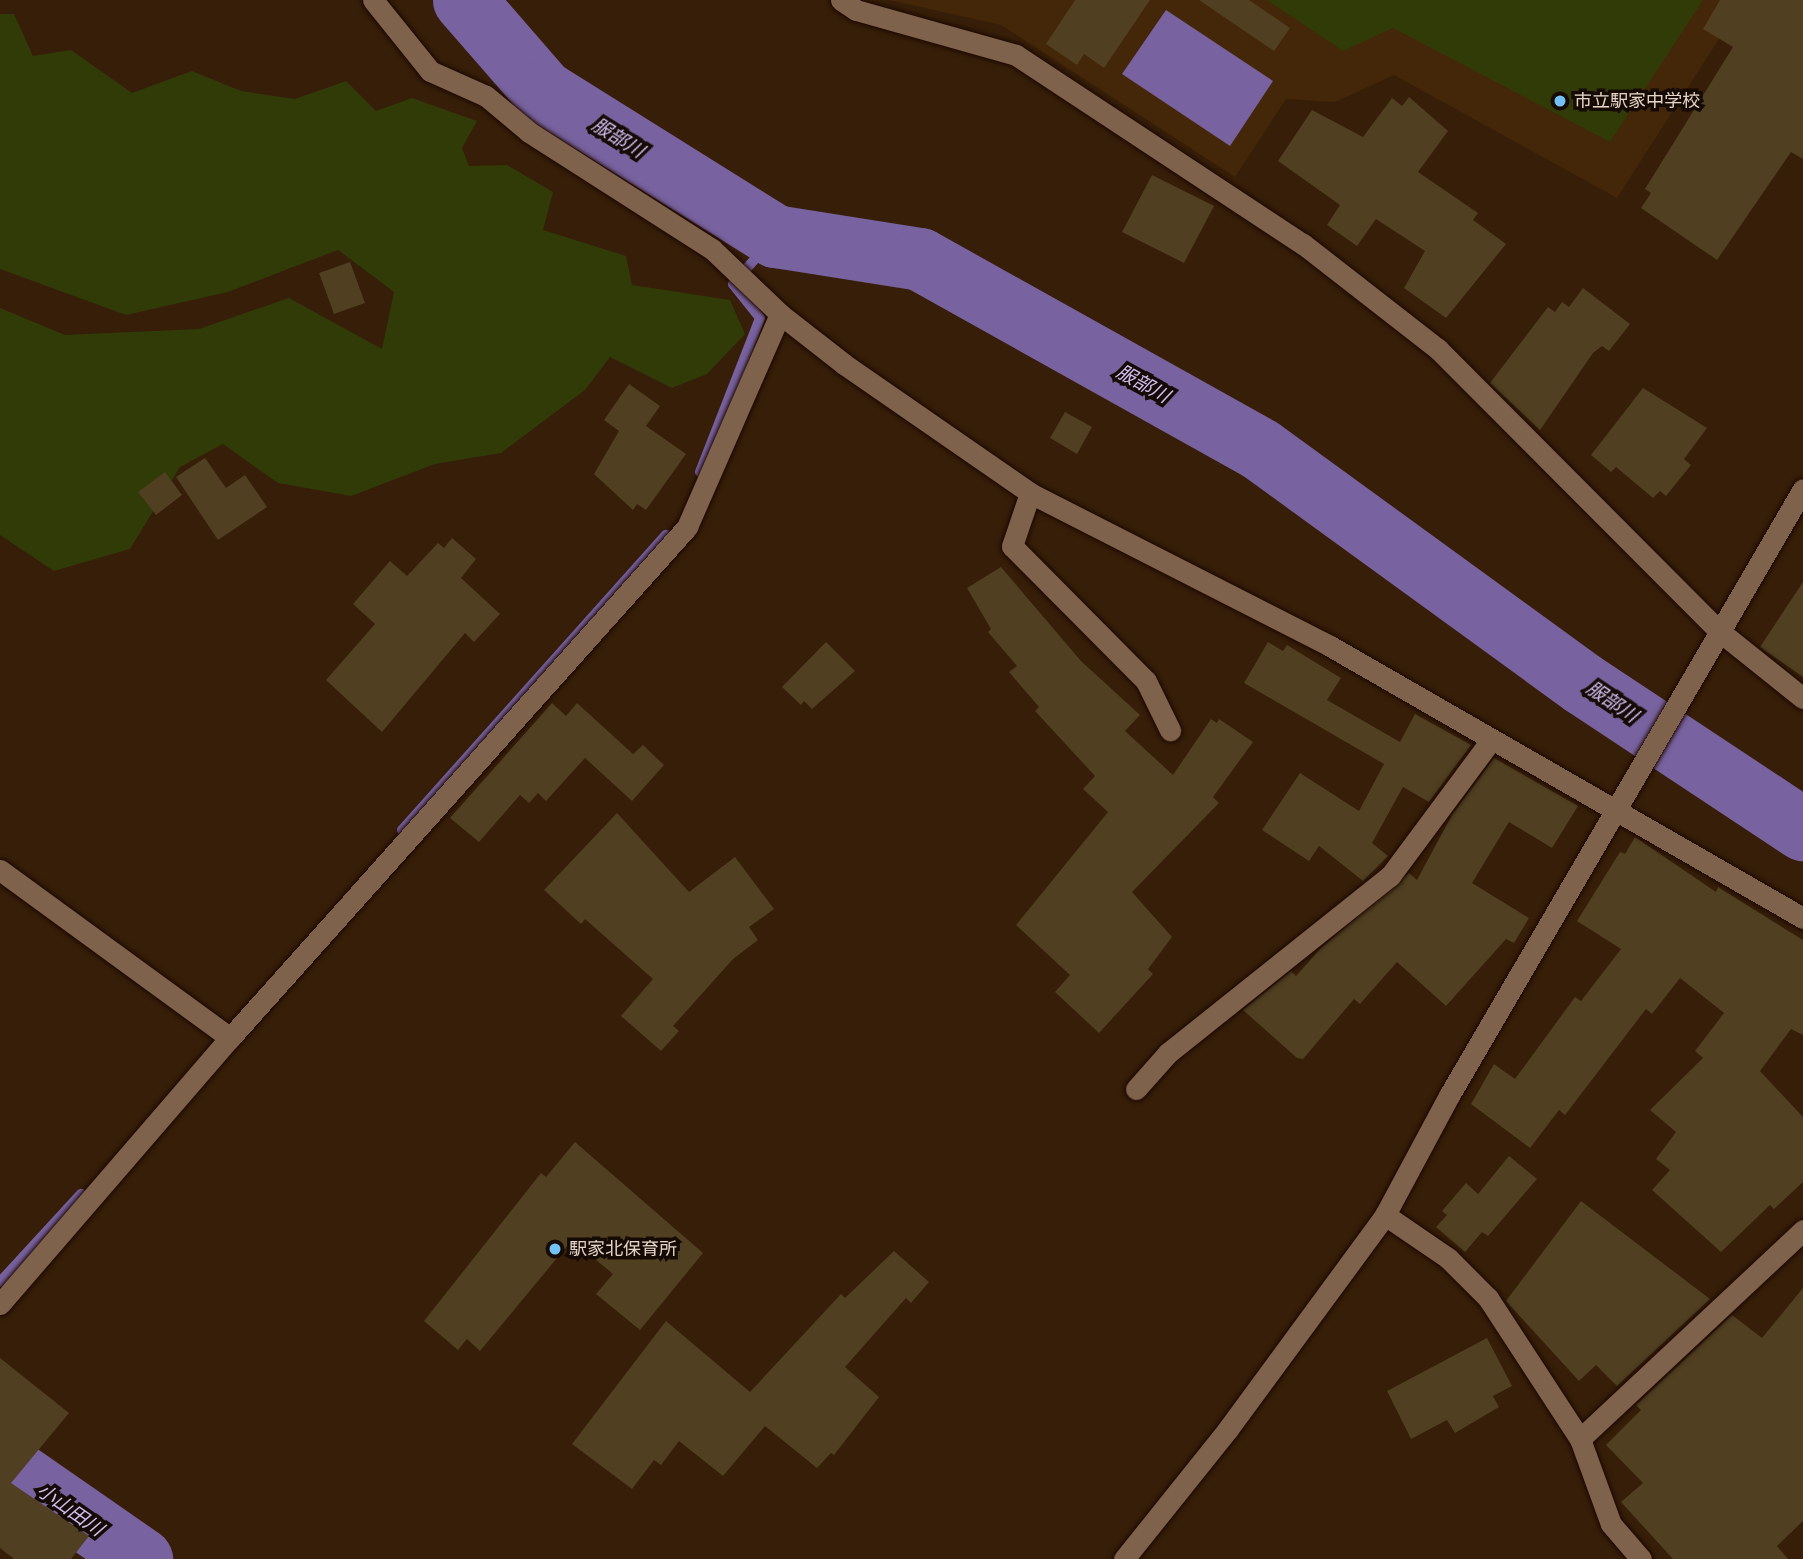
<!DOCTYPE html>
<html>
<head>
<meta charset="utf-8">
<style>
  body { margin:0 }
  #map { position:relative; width:1803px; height:1559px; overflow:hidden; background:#361e08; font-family:"Fira Sans","Noto Sans JP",sans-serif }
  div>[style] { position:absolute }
  .built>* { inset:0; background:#442609 }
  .green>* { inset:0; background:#313b07 }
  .water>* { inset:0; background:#78629f }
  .stream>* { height:10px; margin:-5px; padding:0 5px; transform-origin:5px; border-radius:5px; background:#78629f }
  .river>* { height:63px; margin:-31.5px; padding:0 31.5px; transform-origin:31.5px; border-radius:31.5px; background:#78629f }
  .building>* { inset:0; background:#503f21 }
  .roads { filter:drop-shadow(0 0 2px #1c0700) drop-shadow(0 0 2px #1c0700) }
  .street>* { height:21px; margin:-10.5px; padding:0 10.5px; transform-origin:10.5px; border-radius:10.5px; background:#7f624b }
  .secondary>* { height:21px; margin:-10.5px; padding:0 10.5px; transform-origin:10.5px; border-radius:10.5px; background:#7f624b }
  .dots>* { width:19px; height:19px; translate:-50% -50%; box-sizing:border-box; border:4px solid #160b04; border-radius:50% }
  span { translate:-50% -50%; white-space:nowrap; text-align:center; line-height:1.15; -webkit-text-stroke:7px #160b04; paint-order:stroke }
  .poi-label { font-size:18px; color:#e5d4c7 }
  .left { translate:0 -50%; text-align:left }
  .water-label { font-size:19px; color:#d2c0f6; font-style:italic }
</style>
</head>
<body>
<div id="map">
  <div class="built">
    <i style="clip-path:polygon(889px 0,1744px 0,1617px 198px,1394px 75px,1335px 102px,1286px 99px,1235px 177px,1001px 25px)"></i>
  </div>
  <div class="green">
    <i style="clip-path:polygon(1267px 0,1703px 0,1610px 142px,1393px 28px,1343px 51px)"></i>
    <i style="clip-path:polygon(0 14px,14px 14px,33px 56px,71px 50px,132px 93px,192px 71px,241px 91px,295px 99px,346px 81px,376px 111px,412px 98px,477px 121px,462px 148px,469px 166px,507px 165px,553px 192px,543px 230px,626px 256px,632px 285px,730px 300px,745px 334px,707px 374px,672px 388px,610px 357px,585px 390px,501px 453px,435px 464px,351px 496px,278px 483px,223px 444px,180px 467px,130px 549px,54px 571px,0 535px,0 308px,65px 335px,199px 329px,289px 298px,382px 349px,394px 292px,338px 250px,228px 292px,126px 315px,0 269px)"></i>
  </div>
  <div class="water">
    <i style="clip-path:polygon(1166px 10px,1273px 81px,1230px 146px,1122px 74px)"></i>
  </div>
  <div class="stream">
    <i style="left:700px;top:472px;width:165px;rotate:-68.7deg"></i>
    <i style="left:760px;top:318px;width:43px;rotate:-128.5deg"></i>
    <i style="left:733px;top:284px;width:64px;rotate:-48.8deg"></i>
    <i style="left:402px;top:830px;width:396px;rotate:-48.2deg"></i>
    <i style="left:0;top:1282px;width:120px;rotate:-47.4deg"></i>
  </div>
  <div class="river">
    <i style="left:464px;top:0;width:121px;rotate:49deg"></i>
    <i style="left:543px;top:91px;width:274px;rotate:32deg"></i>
    <i style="left:775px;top:236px;width:147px;rotate:9deg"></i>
    <i style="left:920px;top:259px;width:389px;rotate:29.2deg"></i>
    <i style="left:1260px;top:449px;width:398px;rotate:36deg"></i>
    <i style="left:1582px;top:683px;width:265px;rotate:33.5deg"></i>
    <i style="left:0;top:1461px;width:172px;rotate:34.8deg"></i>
  </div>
  <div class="building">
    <i style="clip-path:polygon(1075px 0,1150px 0,1104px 68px,1084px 54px,1077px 65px,1046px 44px)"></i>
    <i style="clip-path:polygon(1199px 0,1249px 0,1290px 28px,1274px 51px)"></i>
    <i style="clip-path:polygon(1720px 0,1803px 0,1803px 159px,1791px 152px,1717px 260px,1641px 208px,1651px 193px,1645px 189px,1733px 47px,1703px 29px)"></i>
    <i style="clip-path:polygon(1409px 97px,1448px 131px,1418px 172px,1478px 213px,1473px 220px,1506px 244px,1446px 318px,1404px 288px,1425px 251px,1376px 219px,1357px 246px,1327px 225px,1340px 205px,1278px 161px,1312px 110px,1363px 137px,1392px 98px,1402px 106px)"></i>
    <i style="clip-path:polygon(1152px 175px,1214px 206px,1184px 263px,1122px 232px)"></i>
    <i style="clip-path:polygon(350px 262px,365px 303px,334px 314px,319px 273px)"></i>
    <i style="clip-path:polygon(1583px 288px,1630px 324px,1609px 351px,1602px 346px,1593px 353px,1540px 430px,1490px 383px,1548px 307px,1555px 312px,1562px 302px,1569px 307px)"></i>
    <i style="clip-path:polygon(629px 384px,660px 406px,646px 426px,686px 454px,646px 510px,637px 504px,633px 510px,594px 474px,619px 431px,604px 420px)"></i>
    <i style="clip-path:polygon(1643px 388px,1707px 428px,1684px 459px,1691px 465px,1666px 496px,1660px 491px,1653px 498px,1616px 467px,1611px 472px,1591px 455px)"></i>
    <i style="clip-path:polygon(1065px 412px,1092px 427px,1077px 454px,1050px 438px)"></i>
    <i style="clip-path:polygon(205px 458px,226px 488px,245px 475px,267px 507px,218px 540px,176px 477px)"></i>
    <i style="clip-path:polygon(165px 472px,182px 495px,156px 515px,138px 492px)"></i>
    <i style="clip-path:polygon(452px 538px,476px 559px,461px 578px,500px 614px,474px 642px,465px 633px,382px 732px,326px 680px,375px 624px,353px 604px,390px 561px,407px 576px,438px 543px,444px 548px)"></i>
    <i style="clip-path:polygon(1001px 567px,1081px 661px,1140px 715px,1125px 731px,1173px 775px,1211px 719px,1217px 723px,1219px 719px,1253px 742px,1213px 797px,1219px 803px,1132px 892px,1172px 937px,1148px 969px,1153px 974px,1099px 1033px,1055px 992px,1070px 975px,1016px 925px,1108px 812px,1083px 789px,1095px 776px,1035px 711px,1039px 707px,1009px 672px,1017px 666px,988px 632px,991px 629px,967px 588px)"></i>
    <i style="clip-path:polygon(1803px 582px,1803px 677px,1760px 647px)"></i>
    <i style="clip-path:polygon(826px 642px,855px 671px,812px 709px,804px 701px,801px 705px,782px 687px)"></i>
    <i style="clip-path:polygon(1268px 642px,1283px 651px,1287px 645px,1341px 678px,1327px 700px,1400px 742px,1415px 714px,1471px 745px,1429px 802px,1403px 787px,1372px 843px,1388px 856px,1363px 881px,1319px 846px,1309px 861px,1262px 830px,1300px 773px,1359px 811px,1384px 764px,1244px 683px)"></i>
    <i style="clip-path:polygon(552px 703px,566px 716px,577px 703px,633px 754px,643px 745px,664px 765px,632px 801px,585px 758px,546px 801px,538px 793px,529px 803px,520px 795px,479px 842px,450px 818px)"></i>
    <i style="clip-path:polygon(1494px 758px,1578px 806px,1552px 848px,1509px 822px,1472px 883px,1529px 918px,1514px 943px,1506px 939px,1446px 1006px,1397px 962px,1360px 1004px,1354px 999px,1303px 1059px,1297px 1058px,1243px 1010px,1291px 971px,1296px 976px,1320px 949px,1409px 873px,1417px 880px,1452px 815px)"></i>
    <i style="clip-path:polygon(617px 813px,689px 892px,735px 857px,774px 909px,749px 927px,758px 940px,733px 959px,673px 1026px,679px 1031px,661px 1051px,621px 1016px,653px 979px,585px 919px,581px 924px,544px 890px)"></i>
    <i style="clip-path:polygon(1635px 837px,1716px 892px,1718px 887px,1803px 940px,1803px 1035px,1791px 1029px,1760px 1071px,1803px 1117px,1803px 1182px,1774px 1209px,1770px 1205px,1721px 1252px,1652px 1190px,1670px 1170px,1656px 1159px,1676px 1132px,1650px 1110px,1703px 1058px,1695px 1051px,1724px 1013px,1680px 978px,1652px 1014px,1646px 1009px,1565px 1115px,1559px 1110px,1530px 1148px,1471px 1104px,1494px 1064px,1515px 1079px,1575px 997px,1581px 1001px,1621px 949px,1577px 921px,1620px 852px,1625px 854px)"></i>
    <i style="clip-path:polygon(575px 1142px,703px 1253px,640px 1330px,596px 1294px,613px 1274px,572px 1240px,480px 1351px,467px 1339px,458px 1350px,424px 1321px,541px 1173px,546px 1177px)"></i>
    <i style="clip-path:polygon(1509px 1156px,1537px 1179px,1488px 1236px,1482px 1232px,1465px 1252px,1436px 1227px,1447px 1215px,1442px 1211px,1466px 1183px,1478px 1194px)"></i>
    <i style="clip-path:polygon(1581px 1201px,1710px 1299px,1617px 1386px,1596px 1365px,1579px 1381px,1506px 1301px)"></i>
    <i style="clip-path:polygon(894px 1251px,929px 1282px,911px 1303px,906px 1298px,845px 1367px,879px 1397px,834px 1455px,831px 1453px,817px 1468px,765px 1426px,723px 1476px,679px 1441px,661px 1465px,654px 1460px,632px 1489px,572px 1444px,666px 1321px,750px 1392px,841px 1294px,845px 1298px)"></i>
    <i style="clip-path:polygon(1803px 1288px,1803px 1521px,1777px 1546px,1788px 1559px,1673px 1559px,1621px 1502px,1643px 1483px,1606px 1445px,1641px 1410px,1636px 1405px,1732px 1315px,1762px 1338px)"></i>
    <i style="clip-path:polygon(1487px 1338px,1512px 1386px,1493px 1396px,1499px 1407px,1455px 1433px,1447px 1420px,1411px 1439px,1387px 1391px)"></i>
    <i style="clip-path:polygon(0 1358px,69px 1413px,11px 1483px,89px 1536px,71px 1559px,14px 1559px,0 1548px)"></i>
  </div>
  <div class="roads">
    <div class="street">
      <i style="left:373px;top:0;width:91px;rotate:51.2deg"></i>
      <i style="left:430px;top:71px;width:61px;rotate:24.1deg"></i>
      <i style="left:486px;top:96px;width:56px;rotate:39.9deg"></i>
      <i style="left:529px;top:132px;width:217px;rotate:32.6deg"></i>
      <i style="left:712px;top:249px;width:94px;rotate:43.7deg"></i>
      <i style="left:780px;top:314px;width:81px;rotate:38deg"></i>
      <i style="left:844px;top:364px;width:226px;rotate:34.7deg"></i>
      <i style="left:1030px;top:493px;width:337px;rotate:27deg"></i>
      <i style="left:1330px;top:646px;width:546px;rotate:29.9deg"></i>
      <i style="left:841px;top:0;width:18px;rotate:34deg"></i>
      <i style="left:856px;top:10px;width:166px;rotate:15.7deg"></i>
      <i style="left:1016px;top:55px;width:344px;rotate:33.4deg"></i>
      <i style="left:1303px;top:244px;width:171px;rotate:37.9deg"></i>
      <i style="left:1438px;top:349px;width:397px;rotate:45.1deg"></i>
      <i style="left:1718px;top:630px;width:109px;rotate:38.7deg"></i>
      <i style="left:1030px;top:493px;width:56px;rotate:108.8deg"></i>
      <i style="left:1012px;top:546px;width:190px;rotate:45.2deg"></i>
      <i style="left:1146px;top:681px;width:55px;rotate:63.9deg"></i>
      <i style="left:0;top:870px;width:285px;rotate:36.1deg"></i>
      <i style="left:1136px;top:1089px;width:48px;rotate:-48.4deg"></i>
      <i style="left:1168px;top:1053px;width:284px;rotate:-38.6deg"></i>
      <i style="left:1390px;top:876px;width:169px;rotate:-53.4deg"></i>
      <i style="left:1385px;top:1215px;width:76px;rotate:34.3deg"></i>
      <i style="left:1448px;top:1258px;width:57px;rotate:45deg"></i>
      <i style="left:1488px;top:1298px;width:168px;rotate:56.9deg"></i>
      <i style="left:1580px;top:1439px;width:90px;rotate:70deg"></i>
      <i style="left:1611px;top:1524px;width:46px;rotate:49.4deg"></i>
      <i style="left:0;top:1304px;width:352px;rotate:-49.2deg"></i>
      <i style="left:230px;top:1038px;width:686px;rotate:-48.19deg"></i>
      <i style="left:687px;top:527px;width:232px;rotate:-66.4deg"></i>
      <i style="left:1580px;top:1439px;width:306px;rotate:-43.1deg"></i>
    </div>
    <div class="secondary">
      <i style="left:1124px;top:1559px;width:166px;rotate:-51.3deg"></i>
      <i style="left:1228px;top:1429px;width:265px;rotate:-53.7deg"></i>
      <i style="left:1385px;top:1215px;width:137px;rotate:-61.8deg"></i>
      <i style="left:1450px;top:1094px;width:700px;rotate:-59.74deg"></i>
    </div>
  </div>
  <div class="dots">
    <i style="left:1560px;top:101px;background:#73c1f5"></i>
    <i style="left:555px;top:1249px;background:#73c1f5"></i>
  </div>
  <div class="poi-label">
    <span class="left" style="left:1574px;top:101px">市立駅家中学校</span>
    <span class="left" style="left:569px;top:1249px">駅家北保育所</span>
  </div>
  <div class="water-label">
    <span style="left:618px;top:138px;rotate:32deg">服部川</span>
    <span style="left:1143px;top:384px;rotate:29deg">服部川</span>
    <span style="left:1612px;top:702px;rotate:34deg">服部川</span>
    <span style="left:70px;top:1510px;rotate:35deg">小山田川</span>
  </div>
</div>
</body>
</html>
